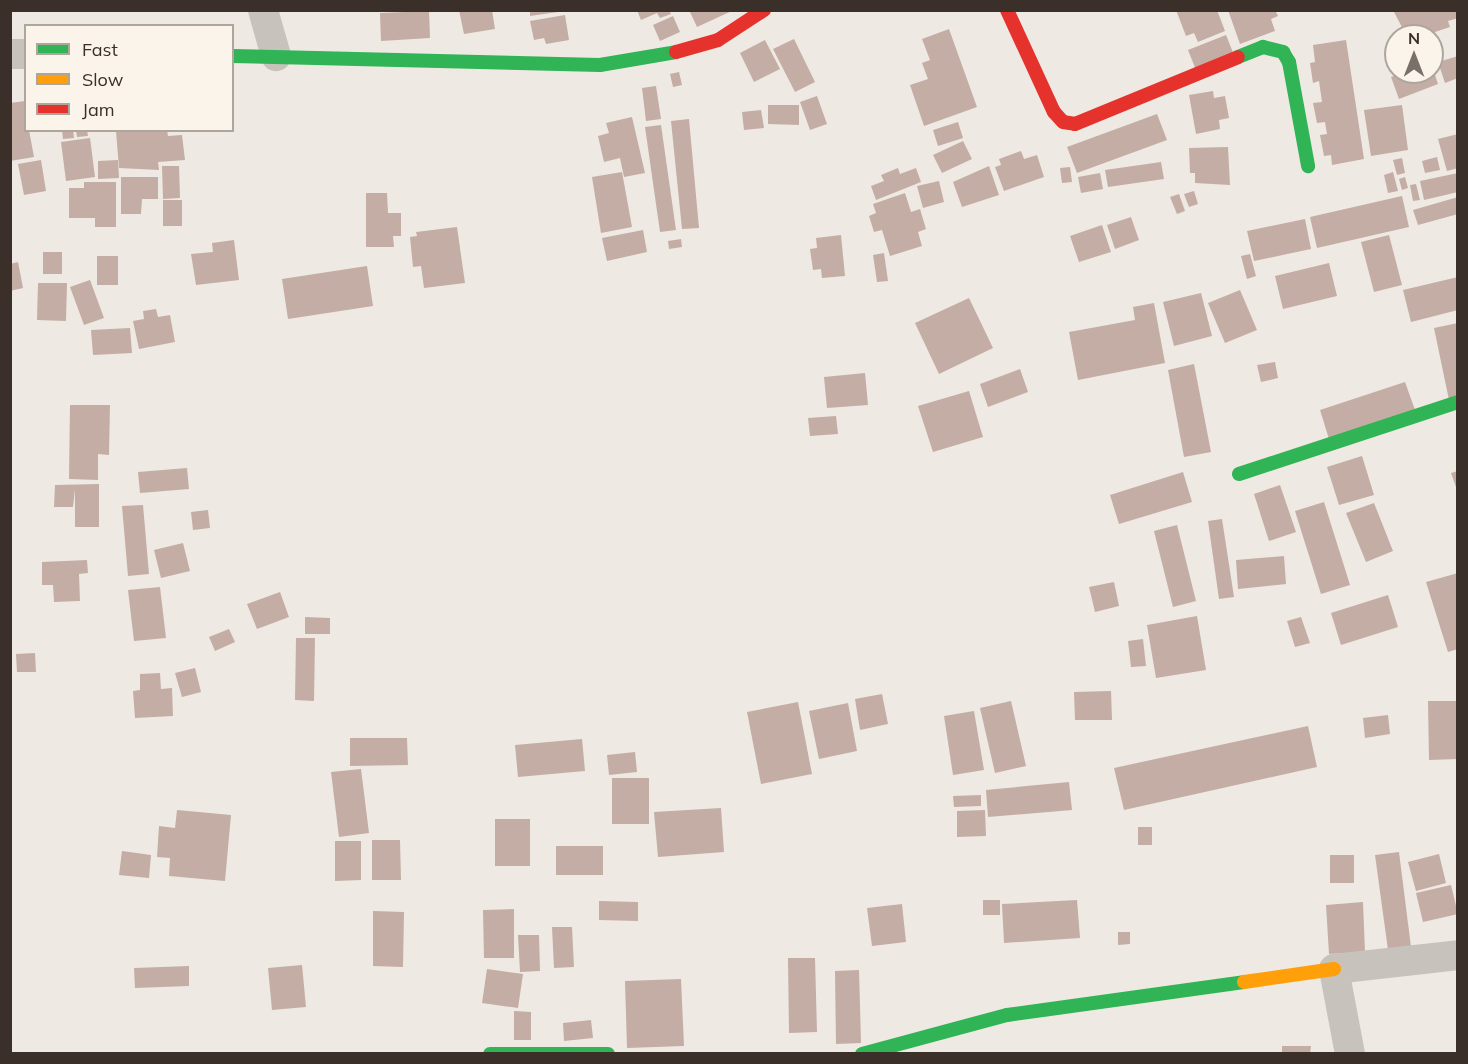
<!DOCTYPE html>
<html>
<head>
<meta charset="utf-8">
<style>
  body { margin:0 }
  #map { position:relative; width:1468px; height:1064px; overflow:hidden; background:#efe9e3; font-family:Mulish,sans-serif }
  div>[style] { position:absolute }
  .building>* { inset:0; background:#c4ada4 }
  .street>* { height:30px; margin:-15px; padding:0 15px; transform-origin:15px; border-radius:15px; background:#c8c2bc }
  .fast>* { height:14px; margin:-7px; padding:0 7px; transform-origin:7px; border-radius:7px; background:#30b455 }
  .slow>* { height:14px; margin:-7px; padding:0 7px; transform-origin:7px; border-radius:7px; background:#ff9f0a }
  .jam>* { height:14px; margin:-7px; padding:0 7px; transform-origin:7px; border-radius:7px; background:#e5322d }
  span { translate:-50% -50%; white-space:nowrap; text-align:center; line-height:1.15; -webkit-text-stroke:5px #fbf4eb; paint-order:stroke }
  .frame { position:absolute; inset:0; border:12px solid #3a2f29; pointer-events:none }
  .legend { position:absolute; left:24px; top:24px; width:210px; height:108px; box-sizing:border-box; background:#fbf4eb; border:2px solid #aea59d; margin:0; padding:8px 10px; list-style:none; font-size:18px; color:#3a2f29 }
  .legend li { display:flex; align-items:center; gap:12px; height:30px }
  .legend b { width:30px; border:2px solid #aea59d }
  .north { position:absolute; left:1384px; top:24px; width:60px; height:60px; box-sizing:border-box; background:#fbf4eb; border:2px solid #aea59d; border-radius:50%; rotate:0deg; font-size:16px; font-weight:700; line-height:24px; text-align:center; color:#3a2f29 }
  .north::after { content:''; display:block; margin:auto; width:21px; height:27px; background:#79706a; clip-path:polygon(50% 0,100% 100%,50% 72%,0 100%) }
</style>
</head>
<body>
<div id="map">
  <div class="building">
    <i style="clip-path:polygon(459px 10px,492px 10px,495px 29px,464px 34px)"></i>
    <i style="clip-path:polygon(530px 10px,558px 10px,558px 12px,530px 16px)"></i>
    <i style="clip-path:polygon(637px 10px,669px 10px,671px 14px,660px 18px,657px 13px,641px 20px)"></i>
    <i style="clip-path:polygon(693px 10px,734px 10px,697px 27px,690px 12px)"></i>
    <i style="clip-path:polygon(1176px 10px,1217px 10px,1225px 31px,1198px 42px,1194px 33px,1186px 36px)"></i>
    <i style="clip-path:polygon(1228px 10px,1275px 10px,1278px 16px,1271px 19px,1275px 31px,1240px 44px)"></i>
    <i style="clip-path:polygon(1393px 10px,1456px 10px,1458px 18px,1448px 21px,1450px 27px,1423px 36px,1420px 31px,1406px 35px)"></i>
    <i style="clip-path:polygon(429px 11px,430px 38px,381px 41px,380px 13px)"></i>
    <i style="clip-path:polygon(565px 15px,569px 40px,546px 44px,544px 38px,534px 40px,530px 21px)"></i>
    <i style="clip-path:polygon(673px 16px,680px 32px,660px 41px,653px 25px)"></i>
    <i style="clip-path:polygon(949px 29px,977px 107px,924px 126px,910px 85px,928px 79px,922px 63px,930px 60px,922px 39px)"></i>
    <i style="clip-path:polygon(1226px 35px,1234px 55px,1196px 70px,1188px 50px)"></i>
    <i style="clip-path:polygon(794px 39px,815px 82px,795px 92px,773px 49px)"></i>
    <i style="clip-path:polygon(765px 40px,780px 69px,754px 82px,740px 53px)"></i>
    <i style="clip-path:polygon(1346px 40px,1364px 159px,1332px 165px,1331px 155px,1324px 156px,1320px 135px,1327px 134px,1325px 122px,1317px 123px,1313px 103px,1322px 102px,1319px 81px,1313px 83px,1310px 63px,1315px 62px,1313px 45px)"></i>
    <i style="clip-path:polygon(1458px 56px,1458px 78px,1445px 83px,1438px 62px)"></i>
    <i style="clip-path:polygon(679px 72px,682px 85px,673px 87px,670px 74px)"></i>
    <i style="clip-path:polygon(1404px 72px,1434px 72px,1438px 84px,1399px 99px,1391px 77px)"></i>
    <i style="clip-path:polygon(656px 86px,661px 119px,646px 121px,642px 88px)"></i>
    <i style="clip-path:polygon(1213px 91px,1214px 98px,1225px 96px,1229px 118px,1219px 120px,1220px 129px,1196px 134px,1189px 95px)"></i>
    <i style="clip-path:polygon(817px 96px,827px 124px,810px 130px,800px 102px)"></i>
    <i style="clip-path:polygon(25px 101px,26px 130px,29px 130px,34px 157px,10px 161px,10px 103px)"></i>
    <i style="clip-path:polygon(768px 105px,799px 105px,799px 125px,768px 124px)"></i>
    <i style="clip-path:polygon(1402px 105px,1408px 150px,1371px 156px,1364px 110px)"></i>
    <i style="clip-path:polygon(761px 110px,764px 128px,744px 130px,742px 112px)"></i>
    <i style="clip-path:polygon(1157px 114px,1167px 140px,1077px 173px,1067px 147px)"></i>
    <i style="clip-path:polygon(632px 117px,645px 173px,624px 177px,620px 158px,604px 162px,598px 136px,609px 133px,606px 123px)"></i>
    <i style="clip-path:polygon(689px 119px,699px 228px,682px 229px,671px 121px)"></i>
    <i style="clip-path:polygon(958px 122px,963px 138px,938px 146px,933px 130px)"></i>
    <i style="clip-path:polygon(661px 125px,676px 230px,660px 232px,645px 127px)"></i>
    <i style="clip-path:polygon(62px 130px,73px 130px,74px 138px,63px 139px)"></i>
    <i style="clip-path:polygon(76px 130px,87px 130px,88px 136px,77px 137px)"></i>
    <i style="clip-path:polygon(167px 130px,168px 136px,182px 135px,185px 160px,158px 162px,159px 170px,119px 168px,116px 131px)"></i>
    <i style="clip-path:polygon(1458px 134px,1458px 168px,1447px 171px,1438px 139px)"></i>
    <i style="clip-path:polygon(90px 138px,95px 177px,66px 181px,61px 142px)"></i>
    <i style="clip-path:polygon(963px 141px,972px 159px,942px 173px,933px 155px)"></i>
    <i style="clip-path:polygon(1228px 147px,1230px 185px,1195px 183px,1195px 173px,1190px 173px,1189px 148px)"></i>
    <i style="clip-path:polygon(1021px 151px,1024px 159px,1037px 155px,1044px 177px,1004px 191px,995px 167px,1001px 165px,999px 159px)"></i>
    <i style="clip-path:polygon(1437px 157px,1440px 170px,1425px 173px,1422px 161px)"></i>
    <i style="clip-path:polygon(1402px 158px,1405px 173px,1397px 175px,1393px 160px)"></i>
    <i style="clip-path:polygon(41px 160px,46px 191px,24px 195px,18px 164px)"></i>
    <i style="clip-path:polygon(118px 160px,119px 178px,98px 179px,98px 161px)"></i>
    <i style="clip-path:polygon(1161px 162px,1164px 179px,1108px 187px,1105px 170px)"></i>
    <i style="clip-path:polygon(162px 166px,179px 166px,180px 198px,163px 199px)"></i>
    <i style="clip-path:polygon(989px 166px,999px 195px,962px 207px,953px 182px)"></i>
    <i style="clip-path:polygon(1070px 167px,1072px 182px,1062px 183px,1060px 168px)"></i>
    <i style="clip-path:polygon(898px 168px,900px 174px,916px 168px,921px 182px,876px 200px,871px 186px,884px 181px,881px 175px)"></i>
    <i style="clip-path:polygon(622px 172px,632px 227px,601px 233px,592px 177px)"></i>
    <i style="clip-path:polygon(1393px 172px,1398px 191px,1388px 193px,1384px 175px)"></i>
    <i style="clip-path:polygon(1100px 173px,1103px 189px,1081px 193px,1078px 177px)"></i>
    <i style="clip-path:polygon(1458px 173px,1458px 192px,1424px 200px,1420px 181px)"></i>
    <i style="clip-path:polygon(121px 177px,158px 177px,158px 199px,142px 199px,141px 214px,121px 214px)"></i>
    <i style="clip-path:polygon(1405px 177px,1408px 188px,1402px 190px,1399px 179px)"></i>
    <i style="clip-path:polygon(939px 181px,944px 202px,923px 208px,917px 186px)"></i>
    <i style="clip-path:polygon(84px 182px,116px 182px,116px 227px,95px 227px,95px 218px,69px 218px,69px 188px,84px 188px)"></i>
    <i style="clip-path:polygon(1416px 184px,1420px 200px,1413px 201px,1410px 185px)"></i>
    <i style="clip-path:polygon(1194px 191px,1198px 204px,1189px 207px,1184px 194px)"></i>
    <i style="clip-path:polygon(366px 193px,387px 193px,388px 213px,401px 213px,401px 236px,393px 236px,394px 247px,366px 247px)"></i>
    <i style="clip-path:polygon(905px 193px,911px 212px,920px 209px,926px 229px,918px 232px,922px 246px,890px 256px,882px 230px,874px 232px,869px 216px,876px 213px,873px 204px)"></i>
    <i style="clip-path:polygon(1179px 194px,1185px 211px,1177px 214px,1170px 197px)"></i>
    <i style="clip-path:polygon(1402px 196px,1409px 227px,1317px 248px,1310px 217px)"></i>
    <i style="clip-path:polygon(1458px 197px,1458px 214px,1418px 225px,1413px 210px)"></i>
    <i style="clip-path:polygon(163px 200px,182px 200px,182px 226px,163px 226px)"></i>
    <i style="clip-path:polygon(1131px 217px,1139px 240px,1115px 249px,1107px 225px)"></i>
    <i style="clip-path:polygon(1305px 219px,1311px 249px,1254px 261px,1247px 231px)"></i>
    <i style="clip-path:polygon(1102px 225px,1111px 252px,1079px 262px,1070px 236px)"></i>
    <i style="clip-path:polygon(457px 227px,465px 283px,424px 288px,421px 266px,413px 267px,410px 237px,417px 236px,416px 232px)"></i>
    <i style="clip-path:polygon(643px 230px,647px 252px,607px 261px,602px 238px)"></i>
    <i style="clip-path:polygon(841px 235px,845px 276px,822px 278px,821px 269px,813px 270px,810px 249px,817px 248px,816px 238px)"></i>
    <i style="clip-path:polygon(1389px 235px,1402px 285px,1374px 292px,1361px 242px)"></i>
    <i style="clip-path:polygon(681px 239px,682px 247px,669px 249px,668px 241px)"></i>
    <i style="clip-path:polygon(234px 240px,239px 280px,196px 285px,191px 254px,213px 252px,212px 243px)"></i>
    <i style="clip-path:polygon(43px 252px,62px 252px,62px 274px,43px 274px)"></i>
    <i style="clip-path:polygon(884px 253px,888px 281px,877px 282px,873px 255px)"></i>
    <i style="clip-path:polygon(1250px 254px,1256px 276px,1247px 279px,1241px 256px)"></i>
    <i style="clip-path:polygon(97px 256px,118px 256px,118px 285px,97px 285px)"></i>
    <i style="clip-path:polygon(18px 262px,23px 288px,10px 291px,10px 264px)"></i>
    <i style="clip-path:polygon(1329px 263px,1337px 296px,1283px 309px,1275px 276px)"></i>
    <i style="clip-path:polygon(367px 266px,373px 306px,288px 319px,282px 279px)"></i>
    <i style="clip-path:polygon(1458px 277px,1458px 310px,1411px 322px,1403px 290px)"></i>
    <i style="clip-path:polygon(90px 280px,104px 318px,84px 325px,70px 287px)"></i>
    <i style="clip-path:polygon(38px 283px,67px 283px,66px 321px,37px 320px)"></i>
    <i style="clip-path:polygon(1240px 290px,1257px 330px,1225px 343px,1208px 303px)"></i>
    <i style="clip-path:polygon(1201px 293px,1212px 336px,1174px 346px,1163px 302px)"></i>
    <i style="clip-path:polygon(969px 298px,993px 348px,939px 374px,915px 323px)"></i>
    <i style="clip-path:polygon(1154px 303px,1165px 363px,1078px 380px,1069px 332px,1135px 320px,1133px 307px)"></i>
    <i style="clip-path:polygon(156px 309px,158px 317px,170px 315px,175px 342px,139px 349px,133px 321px,144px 319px,143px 311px)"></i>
    <i style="clip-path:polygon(1458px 323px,1458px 398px,1449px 400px,1434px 328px)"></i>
    <i style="clip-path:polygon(130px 328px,132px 353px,93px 355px,91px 330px)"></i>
    <i style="clip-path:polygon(1275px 362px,1278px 378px,1261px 382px,1257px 365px)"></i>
    <i style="clip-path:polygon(1194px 364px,1211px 452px,1184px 457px,1168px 370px)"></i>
    <i style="clip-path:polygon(1020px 369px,1028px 392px,988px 407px,980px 384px)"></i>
    <i style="clip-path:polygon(865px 373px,868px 405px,827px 408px,824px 377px)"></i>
    <i style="clip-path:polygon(1405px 382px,1415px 410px,1329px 439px,1320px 410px)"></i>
    <i style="clip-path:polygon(969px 391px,983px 437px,933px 452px,918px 406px)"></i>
    <i style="clip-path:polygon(70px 405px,110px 405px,109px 455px,98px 454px,98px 480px,69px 479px)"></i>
    <i style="clip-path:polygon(836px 416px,838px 434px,810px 436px,808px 418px)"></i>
    <i style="clip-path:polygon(1362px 456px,1374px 495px,1339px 505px,1327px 467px)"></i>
    <i style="clip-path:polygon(187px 468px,189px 489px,140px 493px,138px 472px)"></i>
    <i style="clip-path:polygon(1458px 471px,1458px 490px,1457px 490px,1451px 473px)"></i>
    <i style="clip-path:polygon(1183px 472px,1192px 502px,1119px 524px,1110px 495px)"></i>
    <i style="clip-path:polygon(99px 484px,99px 527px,75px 527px,75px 489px,73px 507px,54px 507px,55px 485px)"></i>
    <i style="clip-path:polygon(1280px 485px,1296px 532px,1269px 541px,1254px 494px)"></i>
    <i style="clip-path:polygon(1324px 502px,1350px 585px,1321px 594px,1295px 511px)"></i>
    <i style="clip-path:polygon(1374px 503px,1393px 551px,1366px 562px,1346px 513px)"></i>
    <i style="clip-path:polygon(143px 505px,149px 574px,128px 576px,122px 506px)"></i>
    <i style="clip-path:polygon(208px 510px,210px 528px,193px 530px,191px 512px)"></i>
    <i style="clip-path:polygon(1222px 519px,1234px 597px,1219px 599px,1208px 521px)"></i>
    <i style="clip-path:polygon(1177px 525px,1196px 601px,1173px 607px,1154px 531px)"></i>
    <i style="clip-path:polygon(183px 543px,190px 571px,161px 578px,154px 550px)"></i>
    <i style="clip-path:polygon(1284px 556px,1286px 584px,1238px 589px,1236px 560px)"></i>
    <i style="clip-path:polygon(87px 560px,88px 573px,79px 574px,80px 601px,54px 602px,53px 585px,42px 585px,42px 562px)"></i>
    <i style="clip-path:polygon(1458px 573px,1458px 649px,1448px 652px,1426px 582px)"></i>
    <i style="clip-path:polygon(1114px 582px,1119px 606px,1095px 612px,1089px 587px)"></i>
    <i style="clip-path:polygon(160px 587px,166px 638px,134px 641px,128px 590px)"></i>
    <i style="clip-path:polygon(280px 592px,289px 617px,257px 629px,247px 604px)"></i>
    <i style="clip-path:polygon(1388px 595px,1398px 627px,1341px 645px,1331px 613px)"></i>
    <i style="clip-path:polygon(1197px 616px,1206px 670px,1156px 678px,1147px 625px)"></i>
    <i style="clip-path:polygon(305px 617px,330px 618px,330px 634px,305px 634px)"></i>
    <i style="clip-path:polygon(1301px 617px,1310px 643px,1295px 647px,1287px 621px)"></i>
    <i style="clip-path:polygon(229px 629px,235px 642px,215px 651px,209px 637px)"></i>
    <i style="clip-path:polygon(296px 638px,315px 638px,314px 701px,295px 700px)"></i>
    <i style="clip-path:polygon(1143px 639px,1146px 666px,1131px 667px,1128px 641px)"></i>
    <i style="clip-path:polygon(35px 653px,36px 672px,17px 672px,16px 654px)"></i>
    <i style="clip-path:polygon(195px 668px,201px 692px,182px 697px,175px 673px)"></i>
    <i style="clip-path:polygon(160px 673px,161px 689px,172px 688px,173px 716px,135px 718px,133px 691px,140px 690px,140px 674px)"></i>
    <i style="clip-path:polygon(1111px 691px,1112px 720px,1075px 720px,1074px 692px)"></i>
    <i style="clip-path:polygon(882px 694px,888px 724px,860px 730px,855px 699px)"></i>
    <i style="clip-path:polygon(1011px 701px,1026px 766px,995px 773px,980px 708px)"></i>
    <i style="clip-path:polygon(1428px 701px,1458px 701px,1458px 759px,1429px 760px)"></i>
    <i style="clip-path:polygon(798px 702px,812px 774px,761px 784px,747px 712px)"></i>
    <i style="clip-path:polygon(848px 703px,857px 751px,819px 759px,809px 711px)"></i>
    <i style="clip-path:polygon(974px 711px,984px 770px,953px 775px,944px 716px)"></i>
    <i style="clip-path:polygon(1388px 715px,1390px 734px,1365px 738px,1363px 718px)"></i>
    <i style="clip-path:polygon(1308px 726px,1317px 767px,1124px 810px,1114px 768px)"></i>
    <i style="clip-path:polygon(350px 738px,407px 738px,408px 765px,350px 766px)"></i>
    <i style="clip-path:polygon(582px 739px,585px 771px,518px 777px,515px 745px)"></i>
    <i style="clip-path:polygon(635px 752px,637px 772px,609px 775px,607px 755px)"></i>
    <i style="clip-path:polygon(361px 769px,369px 833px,339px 837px,331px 772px)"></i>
    <i style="clip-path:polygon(612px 778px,649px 778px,649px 824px,612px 824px)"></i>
    <i style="clip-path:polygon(1069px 782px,1072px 810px,988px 817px,986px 790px)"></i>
    <i style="clip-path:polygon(981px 795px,981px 806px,954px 807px,953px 796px)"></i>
    <i style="clip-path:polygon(721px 808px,724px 852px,658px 857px,654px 812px)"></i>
    <i style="clip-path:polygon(177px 810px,231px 815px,225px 881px,169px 876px,170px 858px,157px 857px,159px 826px,175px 828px)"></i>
    <i style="clip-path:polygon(985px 810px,986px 836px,957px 837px,957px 811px)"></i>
    <i style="clip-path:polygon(495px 819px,530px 819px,530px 866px,495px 866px)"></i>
    <i style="clip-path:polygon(1138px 827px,1152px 827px,1152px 845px,1138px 845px)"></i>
    <i style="clip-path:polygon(372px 840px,400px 840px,401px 880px,372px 880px)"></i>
    <i style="clip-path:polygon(335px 841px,361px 841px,361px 880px,335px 881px)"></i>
    <i style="clip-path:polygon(556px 846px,603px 846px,603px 875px,556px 875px)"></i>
    <i style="clip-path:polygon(122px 851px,151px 855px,149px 878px,119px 875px)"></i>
    <i style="clip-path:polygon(1399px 852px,1411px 947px,1388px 950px,1375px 855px)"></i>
    <i style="clip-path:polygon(1439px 854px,1446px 883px,1416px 891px,1408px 862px)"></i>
    <i style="clip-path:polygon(1330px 855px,1354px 855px,1354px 883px,1330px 883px)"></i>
    <i style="clip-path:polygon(1451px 885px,1458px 914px,1423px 922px,1416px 893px)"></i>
    <i style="clip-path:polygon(983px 900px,1000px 900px,1000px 915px,983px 915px)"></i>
    <i style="clip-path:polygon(1077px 900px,1080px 938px,1004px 943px,1002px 904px)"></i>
    <i style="clip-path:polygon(599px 901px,638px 902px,638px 921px,599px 920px)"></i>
    <i style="clip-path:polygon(1363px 902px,1365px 952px,1329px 954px,1326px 905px)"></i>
    <i style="clip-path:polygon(902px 904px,906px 942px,872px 946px,867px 908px)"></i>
    <i style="clip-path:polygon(514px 909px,514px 958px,484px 958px,483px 910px)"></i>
    <i style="clip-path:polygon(373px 911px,404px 912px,403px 967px,373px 966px)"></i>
    <i style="clip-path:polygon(552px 927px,572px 927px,574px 967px,554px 968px)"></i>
    <i style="clip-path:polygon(1118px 932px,1130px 932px,1130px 944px,1118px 945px)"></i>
    <i style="clip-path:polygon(518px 935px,539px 935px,540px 971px,520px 972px)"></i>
    <i style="clip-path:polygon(788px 958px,815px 958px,817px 1032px,789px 1033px)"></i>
    <i style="clip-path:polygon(302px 965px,306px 1007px,272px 1010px,268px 968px)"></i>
    <i style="clip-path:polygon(189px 966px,189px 986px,135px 988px,134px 968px)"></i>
    <i style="clip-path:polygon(487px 969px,523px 974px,518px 1008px,482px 1003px)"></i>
    <i style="clip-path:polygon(859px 970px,861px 1043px,836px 1044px,835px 971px)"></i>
    <i style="clip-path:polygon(681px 979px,684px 1046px,627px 1048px,625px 981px)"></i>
    <i style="clip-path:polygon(514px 1011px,531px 1012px,531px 1040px,514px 1040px)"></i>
    <i style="clip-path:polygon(591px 1020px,593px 1038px,564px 1041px,563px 1023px)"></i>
    <i style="clip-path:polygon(1282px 1046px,1311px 1046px,1310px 1054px,1282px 1054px)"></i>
  </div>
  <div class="street">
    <i style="left:263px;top:10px;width:48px;rotate:74.2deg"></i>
    <i style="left:10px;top:54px;width:16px"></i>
    <i style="left:1350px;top:1054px;width:86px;rotate:-100.7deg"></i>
    <i style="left:1334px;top:969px;width:125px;rotate:-6.4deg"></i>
  </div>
  <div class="fast">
    <i style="left:232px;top:56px;width:368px;rotate:1.4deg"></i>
    <i style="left:600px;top:65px;width:77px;rotate:-9.7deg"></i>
    <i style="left:1238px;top:57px;width:27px;rotate:-22deg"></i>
    <i style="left:1263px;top:47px;width:21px;rotate:14deg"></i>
    <i style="left:1283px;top:52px;width:12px;rotate:59deg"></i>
    <i style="left:1289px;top:62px;width:106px;rotate:79.6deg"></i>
    <i style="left:1239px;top:474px;width:231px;rotate:-18.2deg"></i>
    <i style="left:490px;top:1054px;width:118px"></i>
    <i style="left:862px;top:1054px;width:150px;rotate:-15.1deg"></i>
    <i style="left:1007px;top:1015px;width:239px;rotate:-7.9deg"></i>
  </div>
  <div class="slow">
    <i style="left:1244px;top:982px;width:91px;rotate:-8.2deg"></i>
  </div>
  <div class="jam">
    <i style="left:1007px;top:10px;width:112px;rotate:65.3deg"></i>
    <i style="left:1054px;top:112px;width:13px;rotate:48deg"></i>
    <i style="left:1063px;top:122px;width:12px;rotate:9deg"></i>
    <i style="left:1075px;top:124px;width:176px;rotate:-22.3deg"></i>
    <i style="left:676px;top:52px;width:44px;rotate:-15.9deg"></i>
    <i style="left:718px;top:40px;width:55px;rotate:-33.1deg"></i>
  </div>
  <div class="frame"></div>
  <ul class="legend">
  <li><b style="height:8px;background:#30b455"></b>Fast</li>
  <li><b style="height:8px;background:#ff9f0a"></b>Slow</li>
  <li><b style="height:8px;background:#e5322d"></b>Jam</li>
  </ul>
  <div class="north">N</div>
</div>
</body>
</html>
